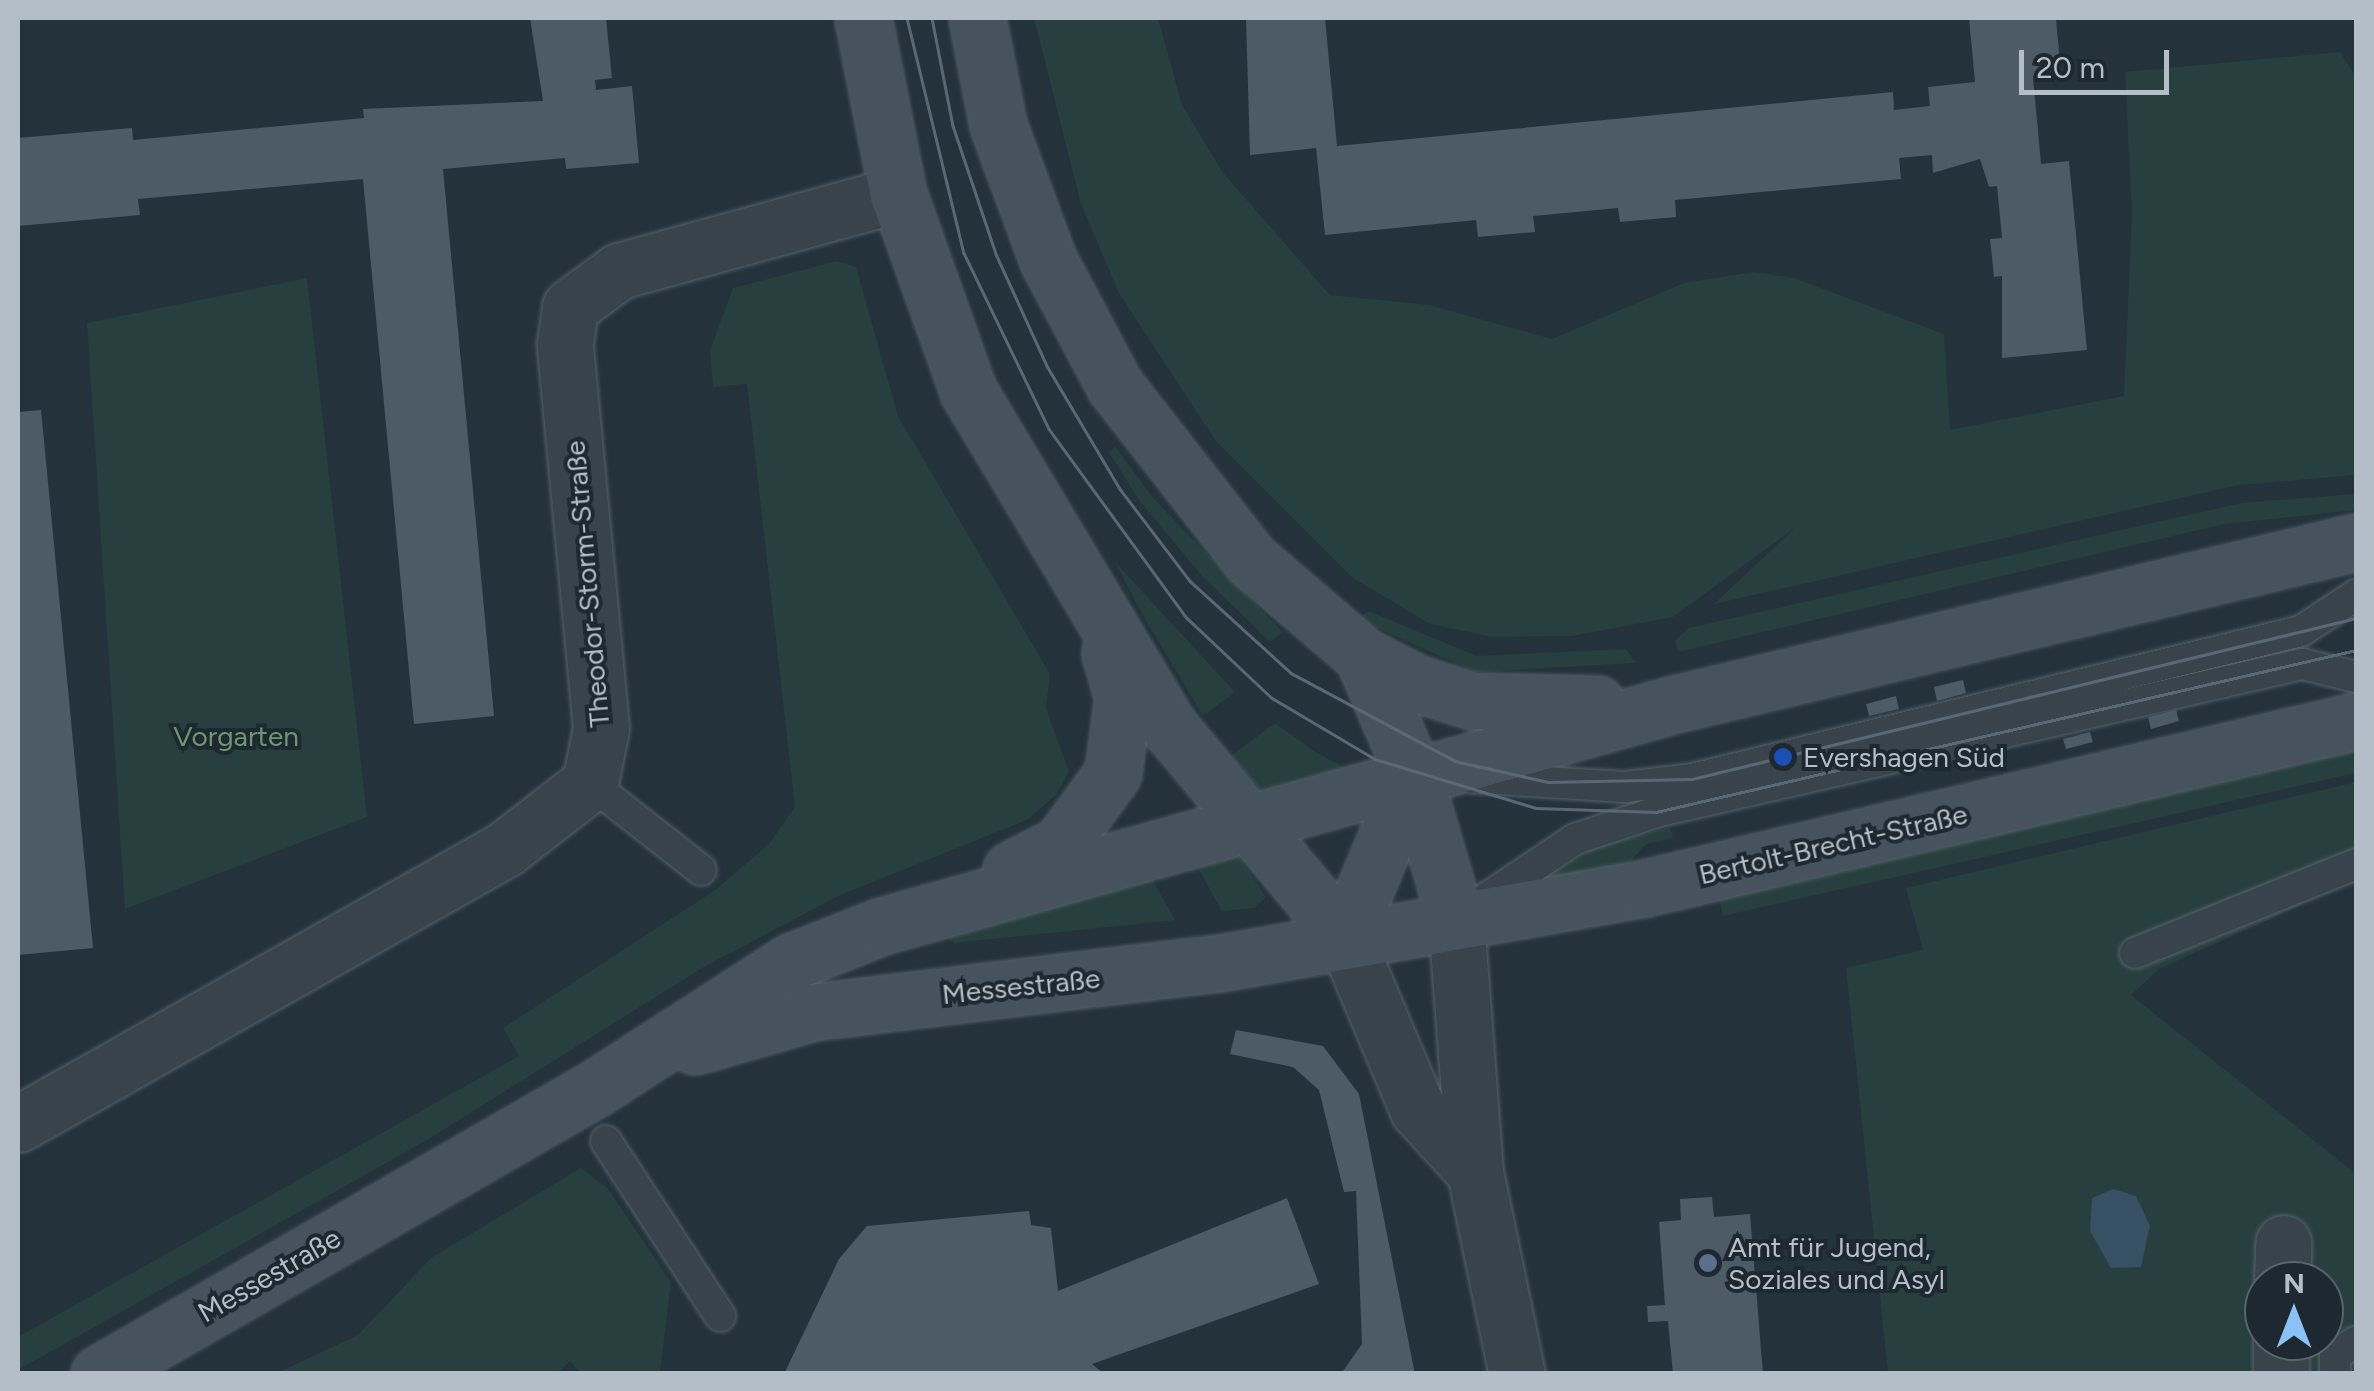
<!DOCTYPE html>
<html>
<head>
<meta charset="utf-8">
<style>
  body { margin:0 }
  #map { position:relative; width:2374px; height:1391px; overflow:hidden; background:#24323c; font-family:Figtree,sans-serif }
  div>[style] { position:absolute }
  .green>* { inset:0; background:#273f3e }
  .water>* { inset:0; background:#385063 }
  .building>* { inset:0; background:#4d5b67 }
  .roads { filter:drop-shadow(0 0 2px #56616a) drop-shadow(0 0 2px #56616a) }
  .lane>* { height:30px; margin:-15px; padding:0 15px; transform-origin:15px; border-radius:15px; background:#38434c }
  .street>* { height:55px; margin:-27.5px; padding:0 27.5px; transform-origin:27.5px; border-radius:27.5px; background:#38434c }
  .secondary>* { height:55px; margin:-27.5px; padding:0 27.5px; transform-origin:27.5px; border-radius:27.5px; background:#46535f }
  .tram>* { height:2.5px; margin:-1.25px; padding:0 1.25px; transform-origin:1.25px; border-radius:1.25px; background:#5a6873 }
  .dots>* { width:28px; height:28px; translate:-50% -50%; box-sizing:border-box; border:5px solid #1d2831; border-radius:50% }
  span { translate:-50% -50%; white-space:nowrap; text-align:center; line-height:1.15; -webkit-text-stroke:8px #1d2831; paint-order:stroke }
  .street-label { font-size:28px; color:#b3bec8 }
  .park-label { font-size:28px; color:#6b986f }
  .poi-label { font-size:28px; color:#b3bec8 }
  .left { translate:0 -50%; text-align:left }
  .frame { position:absolute; inset:0; border:20px solid #b3bec8; pointer-events:none }
  .north { position:absolute; left:2244px; top:1261px; width:100px; height:100px; box-sizing:border-box; background:#1d2831; border:2px solid #59646d; border-radius:50%; rotate:0deg; font-size:28px; font-weight:700; line-height:40px; text-align:center; color:#b3bec8 }
  .north::after { content:''; display:block; margin:auto; width:35px; height:45px; background:#8bc2f5; clip-path:polygon(50% 0,100% 100%,50% 72%,0 100%) }
  .scale { position:absolute; left:2019px; top:50px; width:150px; height:45px; box-sizing:border-box; border:5px solid #b3bec8; border-top:0; padding-left:12px; font-size:30px; line-height:35px; white-space:nowrap; color:#b3bec8; -webkit-text-stroke:8px #1d2831; paint-order:stroke }
</style>
</head>
<body>
<div id="map">
  <div class="green">
    <i style="clip-path:polygon(1034px 18px,1158px 18px,1182px 105px,1223px 173px,1330px 295px,1429px 305px,1552px 339px,1684px 283px,1754px 272px,1794px 278px,1944px 334px,1950px 430px,2124px 396px,2132px 214px,2125px 72px,2340px 52px,2356px 77px,2356px 475px,2238px 485px,1714px 604px,1796px 527px,1673px 617px,1572px 636px,1493px 637px,1430px 624px,1353px 578px,1215px 440px,1119px 293px,1081px 204px)"></i>
    <i style="clip-path:polygon(837px 261px,856px 267px,898px 416px,1050px 674px,1046px 708px,1069px 772px,1056px 795px,1027px 820px,838px 896px,702px 968px,427px 1140px,18px 1370px,18px 1337px,519px 1056px,503px 1028px,714px 891px,769px 844px,795px 807px,747px 384px,713px 387px,710px 350px,733px 288px)"></i>
    <i style="clip-path:polygon(307px 278px,367px 817px,125px 909px,87px 323px)"></i>
    <i style="clip-path:polygon(1115px 446px,1153px 498px,1283px 632px,1270px 642px,1203px 577px,1139px 500px,1109px 452px)"></i>
    <i style="clip-path:polygon(2356px 494px,2356px 510px,2224px 524px,1678px 652px,1675px 641px,1689px 628px,2241px 503px)"></i>
    <i style="clip-path:polygon(1115px 562px,1235px 692px,1203px 716px,1144px 618px)"></i>
    <i style="clip-path:polygon(1368px 611px,1477px 656px,1626px 649px,1636px 663px,1476px 672px,1357px 619px)"></i>
    <i style="clip-path:polygon(1275px 723px,1314px 751px,1365px 779px,1272px 802px,1231px 756px)"></i>
    <i style="clip-path:polygon(2356px 744px,2356px 773px,1723px 916px,1718px 894px)"></i>
    <i style="clip-path:polygon(evenodd,2356px 782px,2356px 880px,2159px 969px,2131px 995px,2356px 1174px,2356px 1373px,1888px 1373px,1846px 968px,1923px 950px,1906px 888px,2356px 782px,2264px 1281px,2324px 1281px,2324px 1341px,2264px 1341px,2264px 1281px)"></i>
    <i style="clip-path:polygon(1670px 827px,1673px 838px,1646px 844px,1628px 864px,1529px 884px,1597px 847px)"></i>
    <i style="clip-path:polygon(1234px 849px,1266px 897px,1254px 908px,1222px 911px,1190px 854px)"></i>
    <i style="clip-path:polygon(1144px 865px,1175px 920px,954px 943px,943px 933px)"></i>
    <i style="clip-path:polygon(581px 1168px,608px 1189px,671px 1282px,660px 1373px,581px 1373px,570px 1361px,556px 1374px,277px 1373px,358px 1335px,431px 1258px)"></i>
  </div>
  <div class="water">
    <i style="clip-path:polygon(2113px 1189px,2136px 1196px,2150px 1226px,2141px 1267px,2111px 1268px,2090px 1231px,2092px 1198px)"></i>
  </div>
  <div class="building">
    <i style="clip-path:polygon(530px 18px,606px 18px,612px 78px,595px 80px,596px 90px,632px 86px,639px 163px,566px 169px,565px 158px,443px 169px,494px 716px,414px 724px,363px 179px,138px 199px,140px 215px,18px 226px,18px 138px,132px 128px,133px 140px,364px 118px,363px 109px,543px 101px)"></i>
    <i style="clip-path:polygon(1246px 18px,1325px 18px,1337px 146px,1893px 92px,1894px 110px,1930px 106px,1928px 87px,1975px 82px,1969px 18px,2056px 18px,2061px 74px,2033px 76px,2041px 164px,2069px 161px,2087px 350px,2002px 358px,2002px 276px,1994px 277px,1990px 239px,2002px 238px,1997px 186px,1989px 187px,1980px 159px,1933px 173px,1932px 155px,1899px 158px,1901px 179px,1675px 200px,1676px 217px,1620px 222px,1618px 208px,1533px 216px,1535px 232px,1478px 237px,1476px 220px,1325px 235px,1316px 148px,1250px 155px)"></i>
    <i style="clip-path:polygon(41px 410px,93px 948px,18px 955px,18px 412px)"></i>
    <i style="clip-path:polygon(1963px 680px,1966px 693px,1937px 701px,1934px 687px)"></i>
    <i style="clip-path:polygon(1896px 696px,1899px 709px,1869px 716px,1866px 704px)"></i>
    <i style="clip-path:polygon(2176px 710px,2179px 721px,2151px 729px,2148px 717px)"></i>
    <i style="clip-path:polygon(2090px 732px,2093px 742px,2066px 749px,2063px 739px)"></i>
    <i style="clip-path:polygon(1236px 1030px,1323px 1046px,1359px 1094px,1415px 1374px,1341px 1374px,1362px 1344px,1356px 1191px,1344px 1192px,1319px 1090px,1293px 1067px,1230px 1054px)"></i>
    <i style="clip-path:polygon(1712px 1197px,1714px 1217px,1750px 1214px,1763px 1374px,1673px 1374px,1668px 1321px,1648px 1322px,1647px 1306px,1665px 1305px,1659px 1222px,1681px 1220px,1680px 1199px)"></i>
    <i style="clip-path:polygon(1287px 1198px,1319px 1284px,1092px 1364px,1104px 1374px,784px 1374px,839px 1259px,867px 1226px,1029px 1211px,1031px 1225px,1051px 1228px,1058px 1291px)"></i>
  </div>
  <div class="roads">
    <div class="lane">
      <i style="left:1465px;top:777px;width:160px;rotate:3.6deg"></i>
      <i style="left:1625px;top:787px;width:67px;rotate:-6.8deg"></i>
      <i style="left:1692px;top:779px;width:627px;rotate:-13.66deg"></i>
      <i style="left:2301px;top:631px;width:66px;rotate:-33.2deg"></i>
      <i style="left:590px;top:783px;width:141px;rotate:38.1deg"></i>
      <i style="left:1466px;top:912px;width:131px;rotate:-33.8deg"></i>
      <i style="left:1575px;top:839px;width:85px;rotate:-18.4deg"></i>
      <i style="left:1656px;top:812px;width:663px;rotate:-12.9deg"></i>
      <i style="left:2302px;top:664px;width:56px;rotate:13.5deg"></i>
      <i style="left:2135px;top:953px;width:238px;rotate:-21.9deg"></i>
      <i style="left:606px;top:1141px;width:209px;rotate:56.9deg"></i>
      <i style="left:2335px;top:1374px;width:19px;rotate:-90deg"></i>
      <i style="left:2335px;top:1355px;width:25px;rotate:-32deg"></i>
    </div>
    <div class="street">
      <i style="left:1456px;top:920px;width:253px;rotate:85.7deg"></i>
      <i style="left:1475px;top:1172px;width:206px;rotate:78.3deg"></i>
      <i style="left:1345px;top:937px;width:188px;rotate:67.1deg"></i>
      <i style="left:1418px;top:1110px;width:84px;rotate:47.4deg"></i>
      <i style="left:18px;top:1124px;width:559px;rotate:-29.45deg"></i>
      <i style="left:505px;top:849px;width:108px;rotate:-37.8deg"></i>
      <i style="left:590px;top:783px;width:56px;rotate:-78.7deg"></i>
      <i style="left:601px;top:728px;width:386px;rotate:-95.4deg"></i>
      <i style="left:565px;top:344px;width:37px;rotate:-82deg"></i>
      <i style="left:570px;top:307px;width:61px;rotate:-36.3deg"></i>
      <i style="left:619px;top:271px;width:289px;rotate:-15.4deg"></i>
      <i style="left:2282px;top:1281px;width:38px;rotate:-88deg"></i>
      <i style="left:2281px;top:1374px;width:33px;rotate:-90deg"></i>
    </div>
    <div class="secondary">
      <i style="left:863px;top:18px;width:179px;rotate:78.8deg"></i>
      <i style="left:898px;top:194px;width:209px;rotate:70.4deg"></i>
      <i style="left:968px;top:391px;width:393px;rotate:59.1deg"></i>
      <i style="left:1170px;top:728px;width:273px;rotate:50.1deg"></i>
      <i style="left:977px;top:18px;width:109px;rotate:78.9deg"></i>
      <i style="left:998px;top:125px;width:144px;rotate:69.7deg"></i>
      <i style="left:1048px;top:260px;width:143px;rotate:62deg"></i>
      <i style="left:1115px;top:386px;width:219px;rotate:52deg"></i>
      <i style="left:1250px;top:559px;width:149px;rotate:40.6deg"></i>
      <i style="left:1363px;top:656px;width:62px;rotate:27deg"></i>
      <i style="left:1418px;top:684px;width:58px;rotate:17.2deg"></i>
      <i style="left:1473px;top:701px;width:124px;rotate:1.4deg"></i>
      <i style="left:1363px;top:656px;width:128px;rotate:67deg"></i>
      <i style="left:1413px;top:774px;width:152px;rotate:73.6deg"></i>
      <i style="left:1011px;top:870px;width:56px;rotate:-27.5deg"></i>
      <i style="left:1061px;top:844px;width:88px;rotate:-53.8deg"></i>
      <i style="left:1113px;top:773px;width:77px;rotate:-82.5deg"></i>
      <i style="left:1123px;top:697px;width:46px;rotate:-106.5deg"></i>
      <i style="left:1345px;top:937px;width:177px;rotate:-67.4deg"></i>
      <i style="left:695px;top:1046px;width:123px;rotate:-16.1deg"></i>
      <i style="left:813px;top:1012px;width:410px;rotate:-6.9deg"></i>
      <i style="left:1220px;top:963px;width:432px;rotate:-10deg"></i>
      <i style="left:1645px;top:888px;width:730px;rotate:-13.22deg"></i>
      <i style="left:99px;top:1374px;width:573px;rotate:-29.92deg"></i>
      <i style="left:596px;top:1088px;width:232px;rotate:-32.9deg"></i>
      <i style="left:791px;top:962px;width:98px;rotate:-21.6deg"></i>
      <i style="left:882px;top:926px;width:823px;rotate:-15.64deg"></i>
      <i style="left:1675px;top:704px;width:700px;rotate:-13.38deg"></i>
    </div>
  </div>
  <div class="tram">
    <i style="left:907px;top:18px;width:242px;rotate:76.4deg"></i>
    <i style="left:964px;top:253px;width:195px;rotate:64.2deg"></i>
    <i style="left:1049px;top:429px;width:234px;rotate:53.9deg"></i>
    <i style="left:1187px;top:618px;width:117px;rotate:43.3deg"></i>
    <i style="left:1272px;top:698px;width:120px;rotate:30.6deg"></i>
    <i style="left:1375px;top:759px;width:168px;rotate:16.9deg"></i>
    <i style="left:1536px;top:808px;width:120px;rotate:1.9deg"></i>
    <i style="left:1656px;top:812px;width:719px;rotate:-13.03deg"></i>
    <i style="left:932px;top:18px;width:110px;rotate:79deg"></i>
    <i style="left:953px;top:126px;width:135px;rotate:71.4deg"></i>
    <i style="left:996px;top:254px;width:123px;rotate:65.5deg"></i>
    <i style="left:1047px;top:366px;width:143px;rotate:59.3deg"></i>
    <i style="left:1120px;top:489px;width:116px;rotate:52.7deg"></i>
    <i style="left:1190px;top:581px;width:137px;rotate:42.3deg"></i>
    <i style="left:1291px;top:673px;width:186px;rotate:28.2deg"></i>
    <i style="left:1455px;top:761px;width:95px;rotate:12.7deg"></i>
    <i style="left:1548px;top:782px;width:144px;rotate:-1.2deg"></i>
    <i style="left:1692px;top:779px;width:683px;rotate:-13.63deg"></i>
  </div>
  <div class="dots">
    <i style="left:1783px;top:757px;background:#1a4fb4"></i>
    <i style="left:1708px;top:1263px;background:#5c6f8a"></i>
  </div>
  <div class="street-label">
    <span style="left:587px;top:584px;rotate:-95deg">Theodor-Storm-Straße</span>
    <span style="left:1833px;top:844px;rotate:-13deg">Bertolt-Brecht-Straße</span>
    <span style="left:1021px;top:986px;rotate:-6deg">Messestraße</span>
    <span style="left:269px;top:1275px;rotate:-30deg">Messestraße</span>
  </div>
  <div class="park-label">
    <span style="left:236px;top:736px">Vorgarten</span>
  </div>
  <div class="poi-label">
    <span class="left" style="left:1803px;top:757px">Evershagen Süd</span>
    <span class="left" style="left:1728px;top:1263px">Amt für Jugend,<br>Soziales und Asyl</span>
  </div>
  <div class="frame"></div>
  <div class="north">N</div>
  <div class="scale">20 m</div>
</div>
</body>
</html>
